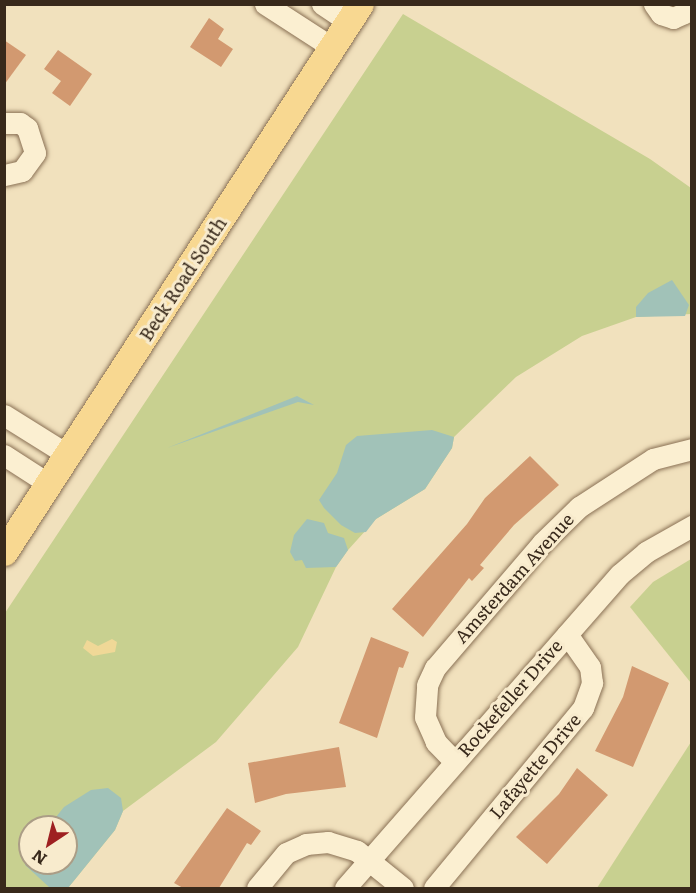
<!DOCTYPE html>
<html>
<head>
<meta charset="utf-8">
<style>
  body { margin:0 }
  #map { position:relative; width:696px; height:893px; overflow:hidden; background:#f1e1bd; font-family:Literata,serif }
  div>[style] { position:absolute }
  .green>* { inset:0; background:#c8d090 }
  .sand>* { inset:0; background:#f0d897 }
  .water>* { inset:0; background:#a1c2b8 }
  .building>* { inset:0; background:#d29970 }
  .roads { filter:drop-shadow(0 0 2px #8a7155) drop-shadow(0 0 2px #8a7155) }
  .minor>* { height:21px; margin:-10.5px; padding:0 10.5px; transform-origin:10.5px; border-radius:10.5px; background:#fbefd1 }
  .major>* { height:27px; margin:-13.5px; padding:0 13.5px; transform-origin:13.5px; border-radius:13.5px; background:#f8d891 }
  span { translate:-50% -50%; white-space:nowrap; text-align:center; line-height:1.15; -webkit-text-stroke:6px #f8ebcd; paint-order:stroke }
  .street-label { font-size:18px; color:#38291b }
  .frame { position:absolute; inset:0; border:6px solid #38291b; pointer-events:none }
  .north { position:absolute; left:18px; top:815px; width:60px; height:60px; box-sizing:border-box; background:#f8ebcd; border:2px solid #ab9d86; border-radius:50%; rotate:215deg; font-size:16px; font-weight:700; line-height:24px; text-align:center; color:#38291b }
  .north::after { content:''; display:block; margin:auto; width:21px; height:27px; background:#9e2021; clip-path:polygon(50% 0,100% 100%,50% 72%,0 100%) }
</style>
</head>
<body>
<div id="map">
  <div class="green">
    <i style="clip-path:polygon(evenodd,403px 14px,650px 159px,691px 188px,691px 314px,636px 317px,582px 336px,516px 377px,454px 437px,452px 448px,425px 489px,376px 519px,348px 550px,336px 567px,298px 647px,216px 742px,123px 811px,115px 830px,68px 888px,5px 888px,5px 613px,403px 14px,30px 827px,66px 827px,66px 863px,30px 863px,30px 827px)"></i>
    <i style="clip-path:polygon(691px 559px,691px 683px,630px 607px,653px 582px)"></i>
    <i style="clip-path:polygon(691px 742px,691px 888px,597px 888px)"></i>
  </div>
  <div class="sand">
    <i style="clip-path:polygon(112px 639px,117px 642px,115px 652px,93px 656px,83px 648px,87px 640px,98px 646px)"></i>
  </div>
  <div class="water">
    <i style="clip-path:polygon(672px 280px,689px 305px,685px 316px,636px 317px,636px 307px,648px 293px)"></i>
    <i style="clip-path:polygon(297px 396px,314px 405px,298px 402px,167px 448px)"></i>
    <i style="clip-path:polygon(432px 430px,454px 437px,452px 448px,425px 489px,376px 519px,366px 532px,355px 533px,341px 525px,324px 508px,319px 500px,337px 473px,346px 445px,357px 436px)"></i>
    <i style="clip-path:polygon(307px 519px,324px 523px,328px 533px,344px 538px,348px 550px,336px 567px,306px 568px,302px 560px,295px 561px,290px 552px,294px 535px)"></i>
    <i style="clip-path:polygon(108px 788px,121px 798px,123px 811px,115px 830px,68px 888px,49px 887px,25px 865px,30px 848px,30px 863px,66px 863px,66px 827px,48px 827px,64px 807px,91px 790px)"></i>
  </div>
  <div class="building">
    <i style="clip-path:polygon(209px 18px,224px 29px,218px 39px,233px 49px,221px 67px,190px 47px)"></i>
    <i style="clip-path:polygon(4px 40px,26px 55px,4px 85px)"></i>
    <i style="clip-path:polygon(58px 50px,92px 74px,70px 106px,52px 93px,61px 81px,44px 69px)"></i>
    <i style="clip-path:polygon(530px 456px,559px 485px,514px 525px,480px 565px,484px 568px,472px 581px,469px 578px,423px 637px,392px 609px,467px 524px,485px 498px)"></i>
    <i style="clip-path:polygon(371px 637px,409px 652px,403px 668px,399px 667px,377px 738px,339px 723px)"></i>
    <i style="clip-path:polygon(632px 666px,669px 683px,633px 767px,595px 751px,623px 697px)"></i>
    <i style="clip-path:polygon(339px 747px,346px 787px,286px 794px,255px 803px,248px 763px)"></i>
    <i style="clip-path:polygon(577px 768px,608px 795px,547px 864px,516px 837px,559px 794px)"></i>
    <i style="clip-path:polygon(227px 808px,261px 831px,251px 845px,247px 843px,219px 888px,183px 888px,174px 883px)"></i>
  </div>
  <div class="roads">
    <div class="minor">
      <i style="left:265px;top:4px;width:81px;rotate:32.9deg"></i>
      <i style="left:322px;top:4px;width:32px;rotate:34deg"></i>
      <i style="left:654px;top:4px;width:12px;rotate:55deg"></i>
      <i style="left:661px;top:14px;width:13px;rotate:18deg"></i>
      <i style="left:673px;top:18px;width:12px;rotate:-24deg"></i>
      <i style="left:684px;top:13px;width:11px;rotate:-56deg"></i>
      <i style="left:4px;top:123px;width:16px"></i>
      <i style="left:20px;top:123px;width:9px;rotate:36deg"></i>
      <i style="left:27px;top:128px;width:26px;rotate:72deg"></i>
      <i style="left:35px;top:153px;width:22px;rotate:126deg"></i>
      <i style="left:22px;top:171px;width:18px;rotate:167deg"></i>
      <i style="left:4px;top:415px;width:75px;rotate:32deg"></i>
      <i style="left:4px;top:455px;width:54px;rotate:32.8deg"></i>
      <i style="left:455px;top:762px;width:28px;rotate:-134deg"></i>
      <i style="left:436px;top:742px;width:27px;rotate:-114deg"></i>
      <i style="left:425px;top:717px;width:32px;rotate:-86deg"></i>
      <i style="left:427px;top:685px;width:19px;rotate:-65deg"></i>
      <i style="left:435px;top:668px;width:165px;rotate:-49.4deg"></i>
      <i style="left:542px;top:543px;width:52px;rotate:-44.2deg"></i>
      <i style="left:579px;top:507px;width:88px;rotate:-33deg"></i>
      <i style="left:653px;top:459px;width:40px;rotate:-14.4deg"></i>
      <i style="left:257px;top:888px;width:45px;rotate:-50.4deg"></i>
      <i style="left:286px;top:853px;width:22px;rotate:-24deg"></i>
      <i style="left:306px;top:844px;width:22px;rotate:-5deg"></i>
      <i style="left:328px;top:842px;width:30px;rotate:17deg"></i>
      <i style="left:357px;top:851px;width:59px;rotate:38.8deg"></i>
      <i style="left:345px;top:888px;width:417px;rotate:-48.8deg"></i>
      <i style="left:620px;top:574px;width:34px;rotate:-40deg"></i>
      <i style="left:646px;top:552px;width:53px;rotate:-29.5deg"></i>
      <i style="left:434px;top:888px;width:234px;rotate:-50.4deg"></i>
      <i style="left:583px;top:708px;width:27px;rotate:-70deg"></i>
      <i style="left:592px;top:683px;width:16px;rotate:-97deg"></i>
      <i style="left:590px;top:667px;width:40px;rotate:-124.9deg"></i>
    </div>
    <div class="major">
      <i style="left:4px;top:552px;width:653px;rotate:-56.99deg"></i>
    </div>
  </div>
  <div class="street-label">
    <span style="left:183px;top:279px;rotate:-57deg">Beck Road South</span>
    <span style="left:514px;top:578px;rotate:-48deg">Amsterdam Avenue</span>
    <span style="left:510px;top:698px;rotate:-49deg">Rockefeller Drive</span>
    <span style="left:535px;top:766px;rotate:-50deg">Lafayette Drive</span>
  </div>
  <div class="frame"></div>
  <div class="north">N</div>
</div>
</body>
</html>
